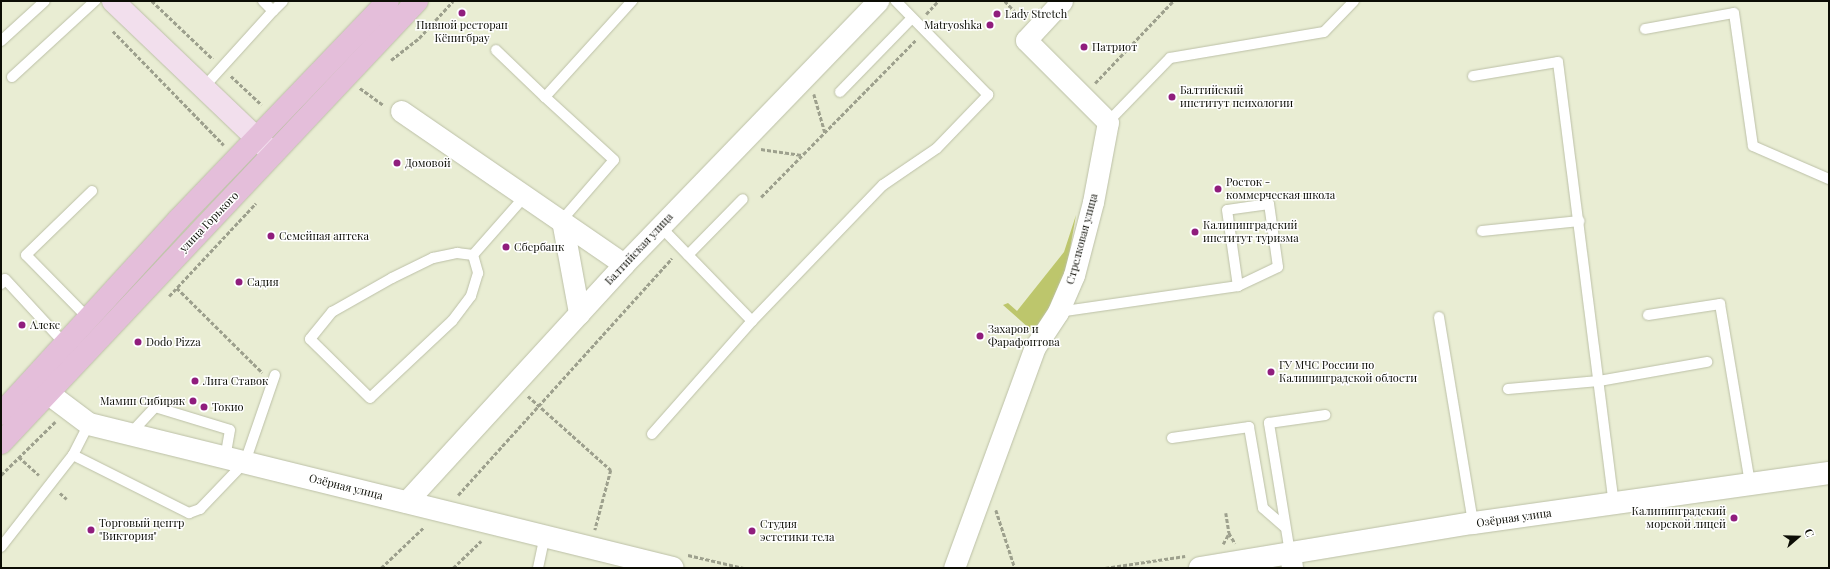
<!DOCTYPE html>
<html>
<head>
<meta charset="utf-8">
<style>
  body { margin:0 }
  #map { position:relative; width:1830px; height:569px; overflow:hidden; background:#e9edd3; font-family:"Playfair Display",serif }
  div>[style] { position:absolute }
  .green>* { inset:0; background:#bdc66c }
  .path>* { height:2.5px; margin-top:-1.25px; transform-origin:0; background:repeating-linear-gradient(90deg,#9da08d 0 4px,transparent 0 6px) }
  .roads { filter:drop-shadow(0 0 1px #bcc0a7) drop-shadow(0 0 1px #bcc0a7) }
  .service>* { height:10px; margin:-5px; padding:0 5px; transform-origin:5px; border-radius:5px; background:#fff }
  .minor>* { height:21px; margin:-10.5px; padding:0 10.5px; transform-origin:10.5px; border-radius:10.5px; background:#fff }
  .tertiary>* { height:22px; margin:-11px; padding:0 11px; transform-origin:11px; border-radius:11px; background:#fff }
  .secondary>* { height:22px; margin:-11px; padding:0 11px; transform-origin:11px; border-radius:11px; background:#f2dfed }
  .primary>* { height:22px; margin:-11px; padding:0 11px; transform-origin:11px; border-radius:11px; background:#e4beda }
  .dots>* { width:11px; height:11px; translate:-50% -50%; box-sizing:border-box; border:2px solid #fff; border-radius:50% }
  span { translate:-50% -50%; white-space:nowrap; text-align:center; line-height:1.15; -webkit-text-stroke:3px #fff; paint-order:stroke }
  .poi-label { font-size:11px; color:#0c0d05 }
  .left { translate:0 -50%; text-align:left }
  .right { translate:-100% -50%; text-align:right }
  .street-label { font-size:11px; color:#0c0d05 }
  .frame { position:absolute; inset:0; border:2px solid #0c0d05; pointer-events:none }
  .north { position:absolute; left:1778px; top:517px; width:40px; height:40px; -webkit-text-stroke:3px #fff; paint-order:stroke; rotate:70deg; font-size:11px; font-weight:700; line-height:16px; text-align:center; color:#0c0d05 }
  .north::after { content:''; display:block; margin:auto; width:14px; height:18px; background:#0c0d05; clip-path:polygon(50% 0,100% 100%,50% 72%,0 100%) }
</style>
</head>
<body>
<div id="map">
  <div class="green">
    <i style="clip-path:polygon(1076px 215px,1067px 267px,1048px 310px,1038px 326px,1030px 329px,1003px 305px,1008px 303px,1017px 311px,1064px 252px)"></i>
  </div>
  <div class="path">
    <i style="left:152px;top:1px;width:84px;rotate:43.6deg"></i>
    <i style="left:1005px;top:1px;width:23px;rotate:47deg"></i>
    <i style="left:926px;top:14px;width:18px;rotate:-47deg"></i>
    <i style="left:113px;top:31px;width:159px;rotate:45.8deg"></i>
    <i style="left:391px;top:60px;width:36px;rotate:-38deg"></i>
    <i style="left:419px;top:38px;width:50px;rotate:-47.4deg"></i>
    <i style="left:231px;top:76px;width:42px;rotate:43.1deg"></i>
    <i style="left:1095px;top:83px;width:113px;rotate:-46.4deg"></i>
    <i style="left:360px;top:88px;width:29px;rotate:36deg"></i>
    <i style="left:814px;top:94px;width:40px;rotate:74deg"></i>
    <i style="left:761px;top:149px;width:41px;rotate:8.3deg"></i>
    <i style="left:761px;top:197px;width:221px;rotate:-45.4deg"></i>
    <i style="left:177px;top:288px;width:120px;rotate:44.7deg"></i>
    <i style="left:169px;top:296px;width:127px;rotate:-46.9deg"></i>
    <i style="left:528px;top:396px;width:111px;rotate:41.7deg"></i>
    <i style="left:611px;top:470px;width:62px;rotate:104.9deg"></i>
    <i style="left:19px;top:457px;width:27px;rotate:42deg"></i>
    <i style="left:1px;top:475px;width:76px;rotate:-44.5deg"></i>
    <i style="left:60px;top:493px;width:9px;rotate:41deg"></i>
    <i style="left:458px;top:495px;width:319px;rotate:-47.9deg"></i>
    <i style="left:996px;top:510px;width:61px;rotate:71.9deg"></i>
    <i style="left:1226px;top:513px;width:20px;rotate:81deg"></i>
    <i style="left:1229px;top:533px;width:12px;rotate:59deg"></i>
    <i style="left:1223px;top:544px;width:13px;rotate:-61deg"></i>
    <i style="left:688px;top:555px;width:57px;rotate:13.1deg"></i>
    <i style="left:381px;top:568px;width:59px;rotate:-43.6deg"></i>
    <i style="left:453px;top:568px;width:39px;rotate:-44deg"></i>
    <i style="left:1105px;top:568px;width:81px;rotate:-8.5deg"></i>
  </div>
  <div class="roads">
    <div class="service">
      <i style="left:263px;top:1px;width:14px;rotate:45deg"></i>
      <i style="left:273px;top:11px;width:14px;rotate:-45deg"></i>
      <i style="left:1645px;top:29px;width:90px;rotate:-10.2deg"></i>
      <i style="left:1734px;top:13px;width:134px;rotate:81.9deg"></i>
      <i style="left:1753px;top:146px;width:83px;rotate:23.5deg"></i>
      <i style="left:1px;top:41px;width:59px;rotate:-42.3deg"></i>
      <i style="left:496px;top:50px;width:68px;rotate:43.8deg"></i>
      <i style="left:1473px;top:76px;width:86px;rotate:-9.4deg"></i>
      <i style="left:1558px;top:62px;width:445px;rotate:82.8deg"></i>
      <i style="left:12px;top:77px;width:113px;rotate:-42.5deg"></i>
      <i style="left:204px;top:87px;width:103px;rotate:-47.8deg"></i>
      <i style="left:840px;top:92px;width:102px;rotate:-45.8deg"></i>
      <i style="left:1108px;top:122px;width:89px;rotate:-45.9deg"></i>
      <i style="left:1170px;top:58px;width:156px;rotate:-9.6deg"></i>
      <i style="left:1324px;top:32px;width:43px;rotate:-45.9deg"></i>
      <i style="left:562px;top:220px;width:79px;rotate:-49.1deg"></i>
      <i style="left:614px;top:160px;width:93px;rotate:-137.6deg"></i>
      <i style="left:545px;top:97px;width:130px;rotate:-47.8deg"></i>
      <i style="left:1482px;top:231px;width:98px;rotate:-5.9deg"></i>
      <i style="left:473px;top:255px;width:19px;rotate:74deg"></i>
      <i style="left:478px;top:273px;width:24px;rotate:107deg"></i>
      <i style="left:471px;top:296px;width:31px;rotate:127deg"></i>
      <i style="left:452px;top:321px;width:112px;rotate:136.8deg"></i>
      <i style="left:370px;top:398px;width:84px;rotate:-135.5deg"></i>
      <i style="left:310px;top:339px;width:35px;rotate:-51deg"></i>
      <i style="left:332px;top:312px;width:69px;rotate:-29.5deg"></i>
      <i style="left:392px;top:278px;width:46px;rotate:-26deg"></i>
      <i style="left:433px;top:258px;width:25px;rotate:-12deg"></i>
      <i style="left:457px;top:253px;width:16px;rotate:7deg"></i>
      <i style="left:473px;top:255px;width:79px;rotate:-48.6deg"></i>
      <i style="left:688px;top:255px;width:78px;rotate:-45.5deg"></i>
      <i style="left:1px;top:284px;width:6px;rotate:-51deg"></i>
      <i style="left:5px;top:279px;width:88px;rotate:47.3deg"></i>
      <i style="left:1058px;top:312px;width:182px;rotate:-8.2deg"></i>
      <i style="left:1238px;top:286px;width:44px;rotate:-25.4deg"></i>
      <i style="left:1278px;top:267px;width:64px;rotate:-98.1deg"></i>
      <i style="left:1269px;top:204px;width:42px;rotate:171.9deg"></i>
      <i style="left:1227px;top:210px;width:77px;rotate:81.8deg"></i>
      <i style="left:1648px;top:315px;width:73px;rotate:-8.7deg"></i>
      <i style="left:1720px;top:304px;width:182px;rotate:80.5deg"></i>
      <i style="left:1439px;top:317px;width:209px;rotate:80.6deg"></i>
      <i style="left:88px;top:318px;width:88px;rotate:-134.5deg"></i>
      <i style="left:26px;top:255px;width:92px;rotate:-44.1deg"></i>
      <i style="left:752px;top:321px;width:189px;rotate:-46.1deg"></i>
      <i style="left:883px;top:185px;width:65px;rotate:-34.4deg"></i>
      <i style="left:937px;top:148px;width:74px;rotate:-46.1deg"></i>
      <i style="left:988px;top:95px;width:132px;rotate:-134.4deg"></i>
      <i style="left:1508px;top:389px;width:91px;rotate:-5deg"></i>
      <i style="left:1599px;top:381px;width:110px;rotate:-10deg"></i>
      <i style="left:130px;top:434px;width:37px;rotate:-47deg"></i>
      <i style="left:155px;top:407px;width:78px;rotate:17deg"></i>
      <i style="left:230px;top:430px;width:27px;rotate:100deg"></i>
      <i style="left:652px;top:434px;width:151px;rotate:-48.5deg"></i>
      <i style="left:752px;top:321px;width:132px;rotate:-134.1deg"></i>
      <i style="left:1172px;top:438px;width:78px;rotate:-8.1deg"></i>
      <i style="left:1249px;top:427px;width:82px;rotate:80.2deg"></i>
      <i style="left:1263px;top:508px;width:28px;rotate:41deg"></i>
      <i style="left:73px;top:455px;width:130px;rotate:26.6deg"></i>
      <i style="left:189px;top:513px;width:12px;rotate:-20deg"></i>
      <i style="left:200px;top:509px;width:65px;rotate:-46.2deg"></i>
      <i style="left:245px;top:462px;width:92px;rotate:-71deg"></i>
      <i style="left:1px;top:547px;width:117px;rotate:-52deg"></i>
      <i style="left:73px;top:455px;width:35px;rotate:-63deg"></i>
      <i style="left:1290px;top:553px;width:132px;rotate:-99.2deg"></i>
      <i style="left:1269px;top:423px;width:57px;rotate:-8.1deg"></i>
      <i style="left:538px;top:568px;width:33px;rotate:-78deg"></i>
    </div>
    <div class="minor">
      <i style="left:401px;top:111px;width:270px;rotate:34.5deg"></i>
      <i style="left:562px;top:220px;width:95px;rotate:79.6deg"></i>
      <i style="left:406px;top:502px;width:323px;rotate:-47.5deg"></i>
      <i style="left:624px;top:264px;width:366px;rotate:-46deg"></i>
      <i style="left:1290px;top:553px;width:15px;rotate:82deg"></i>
      <i style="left:954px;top:568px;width:235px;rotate:-69.9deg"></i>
      <i style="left:1035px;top:347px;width:42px;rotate:-56.7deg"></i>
      <i style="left:1058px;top:312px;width:40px;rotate:-66.6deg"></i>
      <i style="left:1074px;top:275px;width:75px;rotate:-75.4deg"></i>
      <i style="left:1093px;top:202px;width:81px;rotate:-79.4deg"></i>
      <i style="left:1108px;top:122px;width:116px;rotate:-135deg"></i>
      <i style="left:1026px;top:40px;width:53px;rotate:-47.3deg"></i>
    </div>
    <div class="tertiary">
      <i style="left:33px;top:382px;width:70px;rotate:36.9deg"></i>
      <i style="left:89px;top:424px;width:601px;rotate:13.85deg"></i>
      <i style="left:1200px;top:568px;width:277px;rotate:-9.4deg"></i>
      <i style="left:1473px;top:523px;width:359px;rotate:-8deg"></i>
    </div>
    <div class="secondary">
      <i style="left:113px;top:1px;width:221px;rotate:43.7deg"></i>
    </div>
    <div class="primary">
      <i style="left:1px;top:414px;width:263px;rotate:-47.6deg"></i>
      <i style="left:178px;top:220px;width:303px;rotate:-46.2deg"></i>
      <i style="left:1px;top:443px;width:607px;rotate:-46.74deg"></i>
    </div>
  </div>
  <div class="dots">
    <i style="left:462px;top:13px;background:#901d7d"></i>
    <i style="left:997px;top:14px;background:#901d7d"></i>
    <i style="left:990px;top:25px;background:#901d7d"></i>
    <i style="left:1084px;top:47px;background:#901d7d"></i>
    <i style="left:1172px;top:97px;background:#901d7d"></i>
    <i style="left:397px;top:163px;background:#901d7d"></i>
    <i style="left:1218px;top:189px;background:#901d7d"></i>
    <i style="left:1195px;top:232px;background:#901d7d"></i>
    <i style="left:271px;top:236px;background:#901d7d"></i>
    <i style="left:506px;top:247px;background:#901d7d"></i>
    <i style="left:239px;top:282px;background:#901d7d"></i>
    <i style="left:22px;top:325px;background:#901d7d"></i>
    <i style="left:980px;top:336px;background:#901d7d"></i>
    <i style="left:138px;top:342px;background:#901d7d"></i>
    <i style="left:1271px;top:372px;background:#901d7d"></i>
    <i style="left:195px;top:381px;background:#901d7d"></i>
    <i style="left:193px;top:401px;background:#901d7d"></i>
    <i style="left:204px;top:407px;background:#901d7d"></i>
    <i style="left:1734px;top:518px;background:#901d7d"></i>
    <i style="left:91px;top:530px;background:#901d7d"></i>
    <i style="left:752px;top:531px;background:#901d7d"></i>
  </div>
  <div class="poi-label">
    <span class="left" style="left:1005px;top:14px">Lady Stretch</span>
    <span class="right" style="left:982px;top:25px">Matryoshka</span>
    <span style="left:462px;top:32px">Пивной ресторан<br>Кёнигбрау</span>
    <span class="left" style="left:1092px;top:47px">Патриот</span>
    <span class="left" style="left:1180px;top:97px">Балтийский<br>институт психологии</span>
    <span class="left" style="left:405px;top:163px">Домовой</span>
    <span class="left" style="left:1226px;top:189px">Росток -<br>коммерческая школа</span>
    <span class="left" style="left:1203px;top:232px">Калининградский<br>институт туризма</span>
    <span class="left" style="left:279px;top:236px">Семейная аптека</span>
    <span class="left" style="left:514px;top:247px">Сбербанк</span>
    <span class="left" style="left:247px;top:282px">Садия</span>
    <span class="left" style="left:30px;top:325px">Алекс</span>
    <span class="left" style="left:988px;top:336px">Захаров и<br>Фарафонтова</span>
    <span class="left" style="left:146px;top:342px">Dodo Pizza</span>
    <span class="left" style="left:1279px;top:372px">ГУ МЧС России по<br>Калининградской облости</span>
    <span class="left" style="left:203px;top:381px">Лига Ставок</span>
    <span class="right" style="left:185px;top:401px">Мамин Сибиряк</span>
    <span class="left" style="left:212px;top:407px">Токио</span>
    <span class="right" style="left:1726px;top:518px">Калининградский<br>морской лицей</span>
    <span class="left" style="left:99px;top:530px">Торговый центр<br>"Виктория"</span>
    <span class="left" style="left:760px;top:531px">Студия<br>эстетики тела</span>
  </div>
  <div class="street-label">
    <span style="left:209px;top:222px;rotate:-46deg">улица Горького</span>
    <span style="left:1082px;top:239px;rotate:-75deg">Стрелковая улица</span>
    <span style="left:639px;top:249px;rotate:-47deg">Балтийская улица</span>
    <span style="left:346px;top:487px;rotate:14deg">Озёрная улица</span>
    <span style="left:1514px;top:518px;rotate:-8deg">Озёрная улица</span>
  </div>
  <div class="frame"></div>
  <div class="north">С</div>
</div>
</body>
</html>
